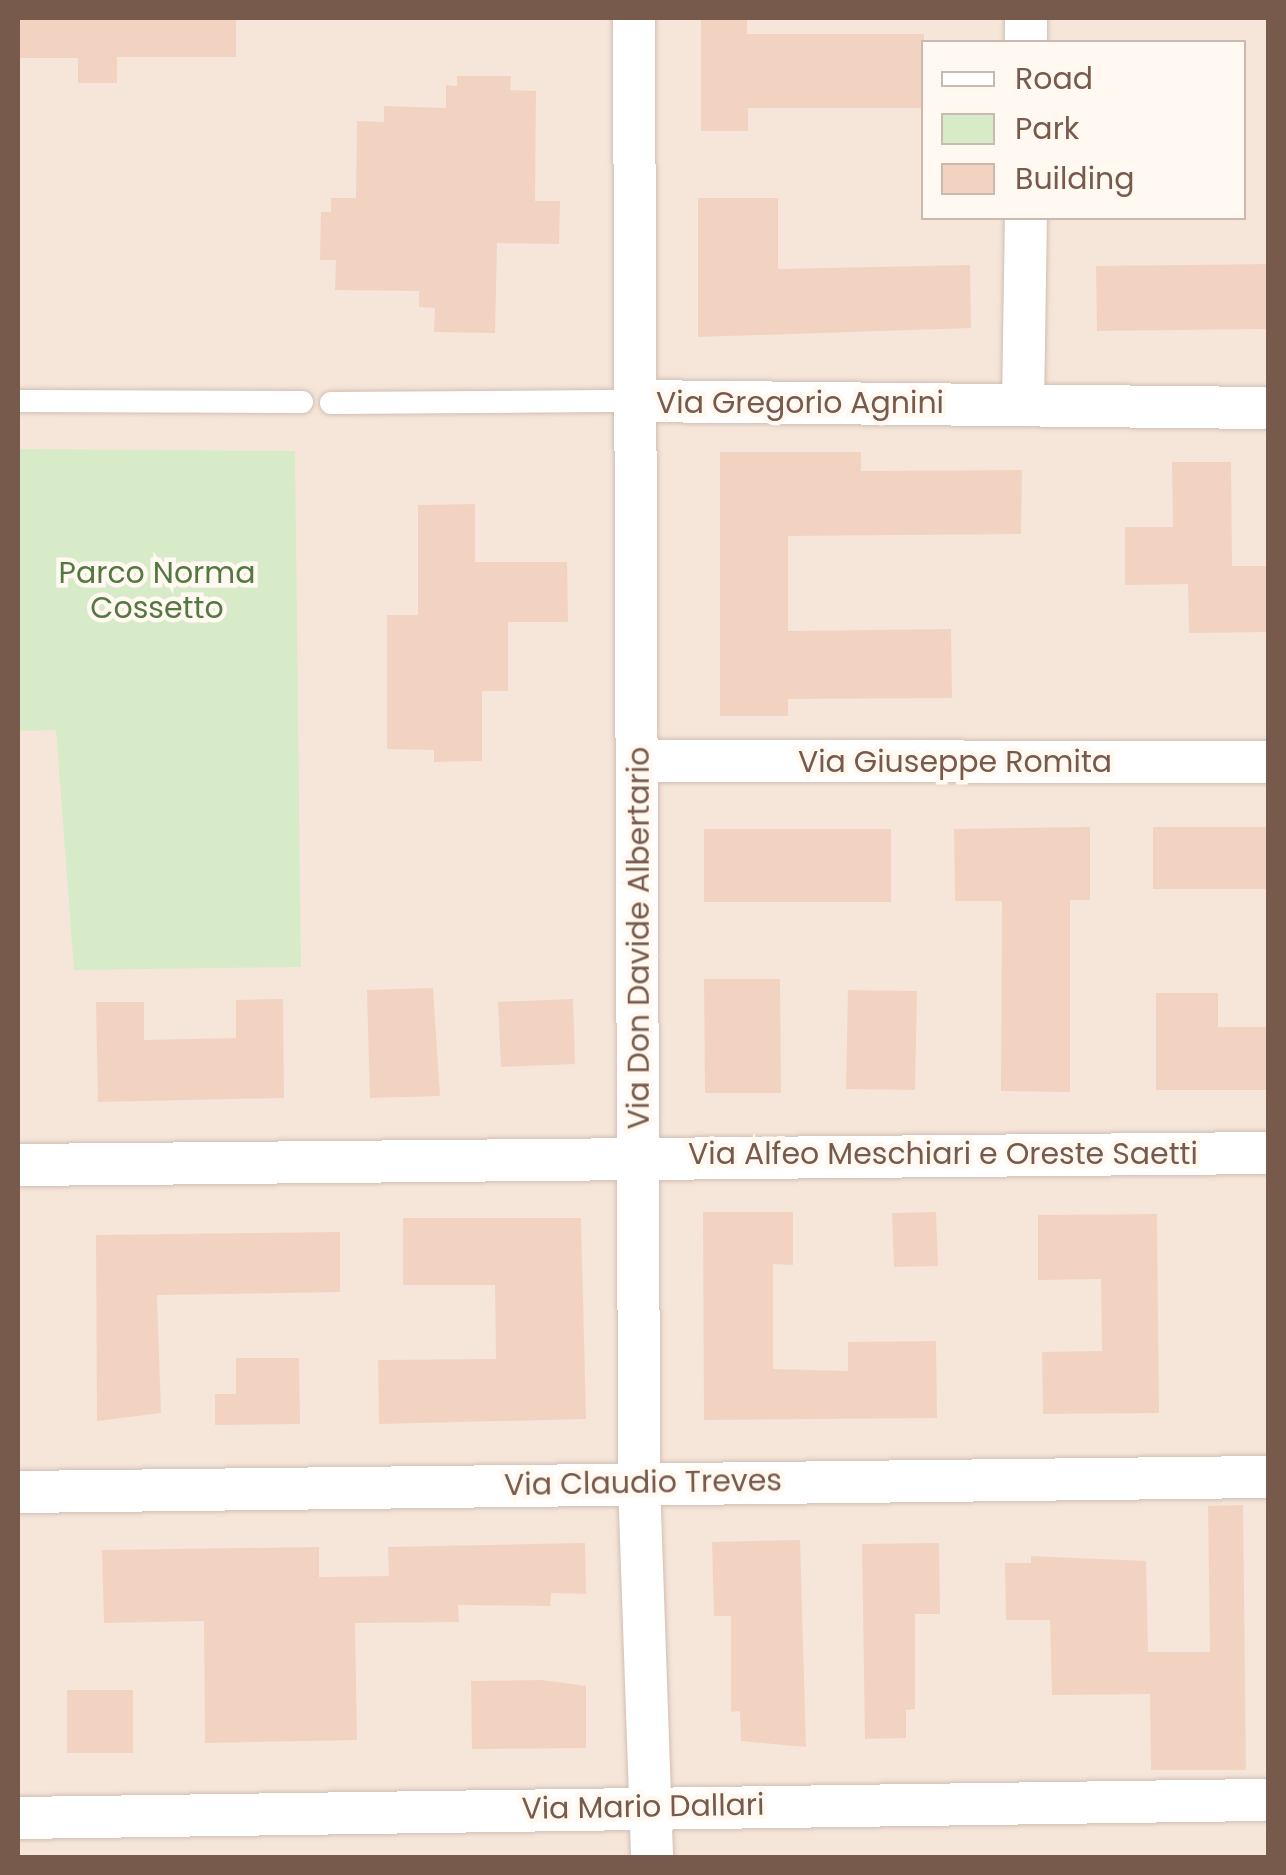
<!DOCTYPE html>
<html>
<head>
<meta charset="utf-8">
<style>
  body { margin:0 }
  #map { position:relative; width:1286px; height:1875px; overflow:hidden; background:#fdf5ea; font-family:Poppins,sans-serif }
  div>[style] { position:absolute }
  .residential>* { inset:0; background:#f5e6d9 }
  .green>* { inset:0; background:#d8ebc8 }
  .building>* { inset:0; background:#f2d3c2 }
  .roads { filter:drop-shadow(0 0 2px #d2beb2) drop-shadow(0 0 2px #d2beb2) }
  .service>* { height:22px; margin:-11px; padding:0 11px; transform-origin:11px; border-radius:11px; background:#fff }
  .minor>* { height:42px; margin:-21px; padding:0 21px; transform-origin:21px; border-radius:21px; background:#fff }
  span { translate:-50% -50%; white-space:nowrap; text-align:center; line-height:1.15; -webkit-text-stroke:9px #fff9f1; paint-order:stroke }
  .street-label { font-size:30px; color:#785a4d }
  .park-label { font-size:30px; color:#547841 }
  .frame { position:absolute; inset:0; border:20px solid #785a4d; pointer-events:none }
  .legend { position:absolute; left:921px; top:40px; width:325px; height:180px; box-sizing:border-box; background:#fff9f1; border:2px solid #c9b9af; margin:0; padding:12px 18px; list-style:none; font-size:30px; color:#785a4d }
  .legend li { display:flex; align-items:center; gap:20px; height:50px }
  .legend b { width:50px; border:2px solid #c9b9af }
</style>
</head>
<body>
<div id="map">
  <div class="residential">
    <i style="clip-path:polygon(evenodd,18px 18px,1268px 18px,1268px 1857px,18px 1857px,18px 18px,924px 42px,1244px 42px,1244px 218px,924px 218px,924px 42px)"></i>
  </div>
  <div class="green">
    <i style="clip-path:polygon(18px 449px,295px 451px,301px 967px,74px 970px,56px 730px,18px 731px)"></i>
  </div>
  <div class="building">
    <i style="clip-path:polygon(18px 18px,236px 18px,236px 57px,117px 57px,117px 83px,78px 83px,78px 58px,18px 58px)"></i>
    <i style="clip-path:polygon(701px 18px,747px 18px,747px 34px,924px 34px,924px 108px,748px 108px,748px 131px,701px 131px)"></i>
    <i style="clip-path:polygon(457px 76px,511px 76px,510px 90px,536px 91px,535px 201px,560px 201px,559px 244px,497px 243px,495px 333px,434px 332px,435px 308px,419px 307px,419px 291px,335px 290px,336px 260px,320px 260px,321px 212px,331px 212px,331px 198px,356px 198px,357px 121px,384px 122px,384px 106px,446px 108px,446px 85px,457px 86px)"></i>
    <i style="clip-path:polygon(698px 198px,778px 198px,778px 269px,970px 265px,971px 328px,698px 337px)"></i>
    <i style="clip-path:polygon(1268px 264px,1268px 329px,1097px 331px,1096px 266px)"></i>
    <i style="clip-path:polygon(720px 452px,861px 452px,861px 471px,1022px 470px,1021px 534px,788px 536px,788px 631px,951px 629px,952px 698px,788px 699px,788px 716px,720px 716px)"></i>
    <i style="clip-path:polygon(1172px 462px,1231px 462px,1232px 566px,1268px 566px,1268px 632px,1189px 633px,1188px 584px,1125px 585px,1125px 527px,1173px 527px)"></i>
    <i style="clip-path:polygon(475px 504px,475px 562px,567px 562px,568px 622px,508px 622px,508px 691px,482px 691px,482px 761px,434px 762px,434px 750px,387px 749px,387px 615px,418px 615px,418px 505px)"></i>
    <i style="clip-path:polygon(1090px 827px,1090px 900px,1070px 900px,1070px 1092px,1001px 1091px,1002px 901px,955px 901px,954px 829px)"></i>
    <i style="clip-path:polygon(1153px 827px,1268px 827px,1268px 889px,1153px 889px)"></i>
    <i style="clip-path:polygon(704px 829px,891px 829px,891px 902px,704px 902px)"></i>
    <i style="clip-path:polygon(704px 979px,780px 979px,781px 1093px,705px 1093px)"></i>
    <i style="clip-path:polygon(433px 988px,440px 1096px,370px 1098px,367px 990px)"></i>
    <i style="clip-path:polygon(848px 990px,917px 991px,915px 1090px,846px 1089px)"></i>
    <i style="clip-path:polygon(1156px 993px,1218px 993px,1218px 1027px,1268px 1027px,1268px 1090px,1156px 1090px)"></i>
    <i style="clip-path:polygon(283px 999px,284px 1098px,98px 1102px,96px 1002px,144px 1002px,144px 1040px,236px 1038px,236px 1000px)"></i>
    <i style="clip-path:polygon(573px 999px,575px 1064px,501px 1067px,498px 1002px)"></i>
    <i style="clip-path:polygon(703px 1212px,793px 1212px,793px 1265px,773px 1264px,773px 1369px,848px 1371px,848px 1342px,936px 1341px,937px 1418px,704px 1420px)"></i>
    <i style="clip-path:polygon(936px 1212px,938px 1266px,894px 1267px,892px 1213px)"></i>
    <i style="clip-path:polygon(1157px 1214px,1159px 1413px,1043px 1414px,1042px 1352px,1102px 1351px,1101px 1279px,1038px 1280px,1038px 1215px)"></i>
    <i style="clip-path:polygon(403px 1218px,581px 1218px,586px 1419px,379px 1424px,378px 1360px,496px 1359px,495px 1285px,403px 1285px)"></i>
    <i style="clip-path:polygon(340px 1232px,340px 1292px,157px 1295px,161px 1413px,97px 1421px,96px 1235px)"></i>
    <i style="clip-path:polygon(236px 1358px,299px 1358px,300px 1424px,215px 1425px,215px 1394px,236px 1394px)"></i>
    <i style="clip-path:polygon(1243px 1505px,1246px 1770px,1151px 1770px,1150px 1694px,1052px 1695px,1050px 1620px,1006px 1620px,1005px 1563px,1031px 1563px,1031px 1556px,1146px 1561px,1148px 1652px,1210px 1652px,1208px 1506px)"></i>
    <i style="clip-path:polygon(800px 1540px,806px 1747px,741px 1741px,740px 1711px,731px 1712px,731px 1616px,714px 1616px,712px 1542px)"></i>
    <i style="clip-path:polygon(585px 1543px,586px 1594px,551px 1593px,550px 1606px,458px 1605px,459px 1622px,355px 1623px,357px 1740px,205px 1743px,204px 1621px,104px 1623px,102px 1550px,319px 1547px,319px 1577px,389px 1576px,388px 1547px)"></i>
    <i style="clip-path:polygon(939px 1543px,940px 1614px,915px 1614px,915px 1709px,906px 1710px,906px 1738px,865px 1739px,862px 1544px)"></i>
    <i style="clip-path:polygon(542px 1680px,586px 1686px,586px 1748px,472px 1749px,471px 1681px)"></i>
    <i style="clip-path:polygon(67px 1690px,133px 1690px,133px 1753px,67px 1753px)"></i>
  </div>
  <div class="roads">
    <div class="service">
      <i style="left:18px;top:401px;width:284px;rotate:0.2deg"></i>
      <i style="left:331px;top:403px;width:306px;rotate:-0.4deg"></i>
    </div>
    <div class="minor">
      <i style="left:634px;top:18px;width:1464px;rotate:89.8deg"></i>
      <i style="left:639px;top:1482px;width:376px;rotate:88deg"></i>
      <i style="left:1026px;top:18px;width:24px;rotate:90deg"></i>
      <i style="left:637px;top:401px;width:631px;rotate:0.64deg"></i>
      <i style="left:1023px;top:405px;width:187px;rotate:-89.1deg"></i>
      <i style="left:641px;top:761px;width:627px;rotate:0.09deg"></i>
      <i style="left:18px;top:1165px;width:1250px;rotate:-0.55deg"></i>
      <i style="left:18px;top:1492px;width:1250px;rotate:-0.69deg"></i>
      <i style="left:18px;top:1818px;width:1250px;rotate:-0.83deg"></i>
    </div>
  </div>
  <div class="street-label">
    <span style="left:800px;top:403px">Via Gregorio Agnini</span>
    <span style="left:955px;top:762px">Via Giuseppe Romita</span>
    <span style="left:639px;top:938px;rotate:-90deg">Via Don Davide Albertario</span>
    <span style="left:943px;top:1154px">Via Alfeo Meschiari e Oreste Saetti</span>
    <span style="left:643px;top:1483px;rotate:-1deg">Via Claudio Treves</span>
    <span style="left:643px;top:1807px;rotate:-1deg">Via Mario Dallari</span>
  </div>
  <div class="park-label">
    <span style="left:157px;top:590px">Parco Norma<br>Cossetto</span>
  </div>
  <div class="frame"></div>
  <ul class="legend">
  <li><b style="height:12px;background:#fff"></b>Road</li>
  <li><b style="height:28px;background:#d8ebc8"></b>Park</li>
  <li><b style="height:28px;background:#f2d3c2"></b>Building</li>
  </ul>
</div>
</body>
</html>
